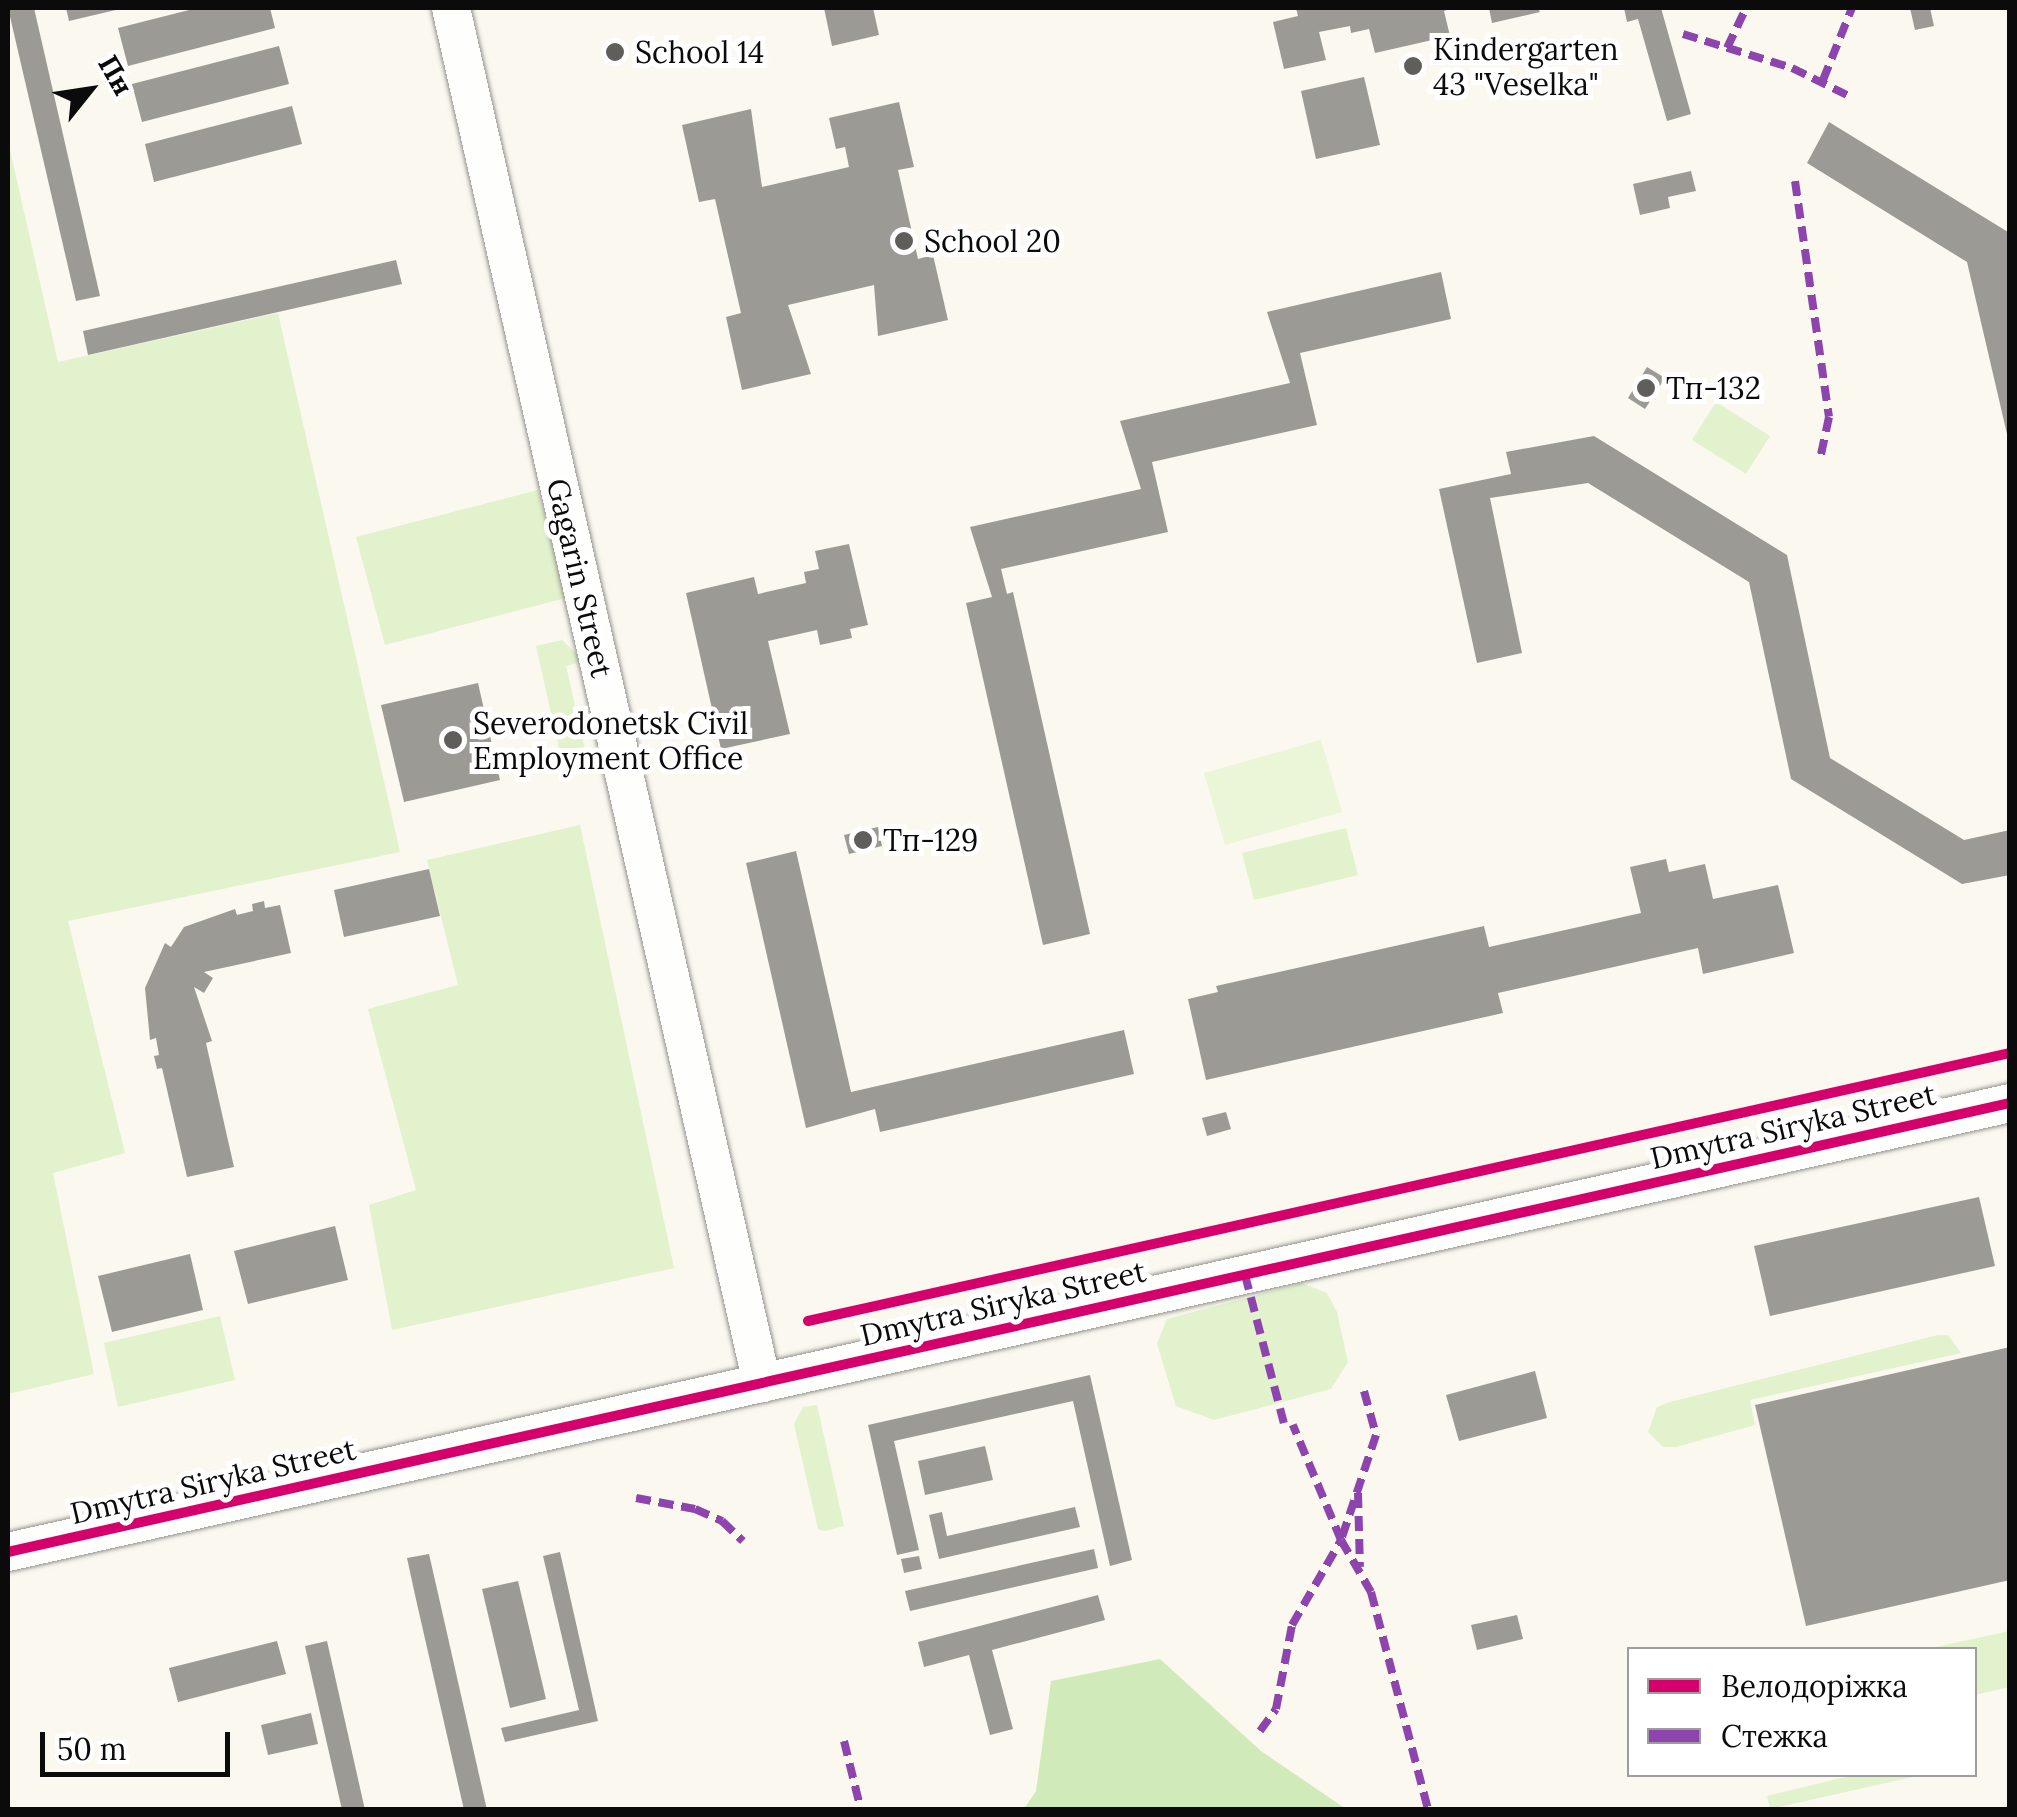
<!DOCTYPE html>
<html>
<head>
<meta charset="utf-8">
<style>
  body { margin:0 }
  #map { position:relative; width:2017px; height:1817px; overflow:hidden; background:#faf8ef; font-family:Lora,serif }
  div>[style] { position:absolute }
  .green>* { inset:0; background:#e1f2cc }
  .forest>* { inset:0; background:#d0ebb9 }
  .pitch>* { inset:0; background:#ebf5d7 }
  .building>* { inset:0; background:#9c9a95 }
  .roads { filter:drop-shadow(0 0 2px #93928e) drop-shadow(0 0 2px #93928e) }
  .tertiary>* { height:38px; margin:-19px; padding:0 19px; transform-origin:19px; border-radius:19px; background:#fefefd }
  .quiet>* { height:8px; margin-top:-4px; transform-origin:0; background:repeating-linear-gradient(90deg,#8e44ad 0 15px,transparent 0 23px) }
  .cycleway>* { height:10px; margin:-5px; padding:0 5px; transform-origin:5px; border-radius:5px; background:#d6006c }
  .dots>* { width:28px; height:28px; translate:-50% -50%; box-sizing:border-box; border:5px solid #fff; border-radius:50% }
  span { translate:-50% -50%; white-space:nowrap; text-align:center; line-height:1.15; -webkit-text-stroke:10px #fff; paint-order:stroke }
  .poi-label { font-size:30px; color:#0b0b0b }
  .left { translate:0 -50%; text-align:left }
  .street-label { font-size:30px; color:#0b0b0b }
  .frame { position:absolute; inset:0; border:10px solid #0b0b0b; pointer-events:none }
  .legend { position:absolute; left:1627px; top:1647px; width:350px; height:130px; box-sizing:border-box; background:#fff; border:2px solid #9d9d9d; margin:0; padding:12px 18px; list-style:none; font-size:30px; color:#0b0b0b }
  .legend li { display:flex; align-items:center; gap:20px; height:50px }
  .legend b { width:50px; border:2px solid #9d9d9d }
  .north { position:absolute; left:40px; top:40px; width:100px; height:100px; -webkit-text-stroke:8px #fff; paint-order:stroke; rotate:60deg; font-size:28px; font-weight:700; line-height:40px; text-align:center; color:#0b0b0b }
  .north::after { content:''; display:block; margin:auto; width:35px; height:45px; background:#0b0b0b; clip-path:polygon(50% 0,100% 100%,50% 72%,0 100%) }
  .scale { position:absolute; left:40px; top:1732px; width:190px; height:45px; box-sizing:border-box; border:5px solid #0b0b0b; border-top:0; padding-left:12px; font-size:30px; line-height:35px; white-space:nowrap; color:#0b0b0b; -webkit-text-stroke:8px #fff; paint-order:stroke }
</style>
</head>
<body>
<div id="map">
  <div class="green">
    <i style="clip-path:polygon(8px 141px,58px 362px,278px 313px,400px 852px,68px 921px,125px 1153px,53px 1173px,94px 1374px,8px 1394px)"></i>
    <i style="clip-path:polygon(1716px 402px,1770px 436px,1746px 474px,1692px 440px)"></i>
    <i style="clip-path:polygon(538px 490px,566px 598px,385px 645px,356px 537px)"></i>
    <i style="clip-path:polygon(562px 640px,584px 661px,566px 666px,587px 758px,563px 766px,536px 646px)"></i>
    <i style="clip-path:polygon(580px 825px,674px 1268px,392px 1330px,369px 1205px,416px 1190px,368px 1009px,458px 985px,427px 860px)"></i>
    <i style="clip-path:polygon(1346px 828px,1358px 875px,1254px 900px,1242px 853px)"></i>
    <i style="clip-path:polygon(1302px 1283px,1327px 1293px,1337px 1312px,1348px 1362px,1331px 1389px,1214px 1420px,1176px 1406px,1157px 1344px,1167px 1319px)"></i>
    <i style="clip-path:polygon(220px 1316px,235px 1380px,118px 1407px,104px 1343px)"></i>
    <i style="clip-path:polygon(1938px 1335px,1948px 1335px,1961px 1353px,1750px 1400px,1755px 1425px,1676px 1447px,1663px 1447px,1648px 1432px,1657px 1407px,1670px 1402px)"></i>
    <i style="clip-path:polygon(817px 1405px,844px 1526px,825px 1531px,818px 1529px,794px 1424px,803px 1407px)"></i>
    <i style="clip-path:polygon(2009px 1631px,2009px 1687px,1975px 1695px,1974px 1650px,1927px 1649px)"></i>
    <i style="clip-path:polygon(1858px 1774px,1921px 1775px,1770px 1809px,1767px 1796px)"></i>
  </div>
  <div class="forest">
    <i style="clip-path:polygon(1160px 1659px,1261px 1751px,1346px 1809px,1024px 1809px,1036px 1791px,1051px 1681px)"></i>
  </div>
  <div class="pitch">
    <i style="clip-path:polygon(1321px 740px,1342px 812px,1225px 845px,1204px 773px)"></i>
  </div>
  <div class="building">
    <i style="clip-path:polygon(8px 8px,34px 8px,100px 296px,76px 301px)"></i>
    <i style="clip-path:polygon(66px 8px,120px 8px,120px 9px,69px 21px)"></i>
    <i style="clip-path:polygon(197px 8px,270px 8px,275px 28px,128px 66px,118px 28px)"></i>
    <i style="clip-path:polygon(824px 8px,873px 8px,879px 35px,832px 46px)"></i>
    <i style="clip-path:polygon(1296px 8px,1452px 8px,1444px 11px,1450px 36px,1375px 53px,1369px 29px,1351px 33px,1350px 26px,1319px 32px,1326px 60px,1284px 69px,1273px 22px,1298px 16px)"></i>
    <i style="clip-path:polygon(1489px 8px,1538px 8px,1540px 12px,1492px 23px)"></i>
    <i style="clip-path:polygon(1624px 8px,1661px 8px,1691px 114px,1667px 121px,1638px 19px,1627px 22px)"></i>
    <i style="clip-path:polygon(1910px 8px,1930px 8px,1934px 26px,1915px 30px)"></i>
    <i style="clip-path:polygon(279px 46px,289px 84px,142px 122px,132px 84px)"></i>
    <i style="clip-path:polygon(1364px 77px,1380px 145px,1316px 159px,1301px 91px)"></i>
    <i style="clip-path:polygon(899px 102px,914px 167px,898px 170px,918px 259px,933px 255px,948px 320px,878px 336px,874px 285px,788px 305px,811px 374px,742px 390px,726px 317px,741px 313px,715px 199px,699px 202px,682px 125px,751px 109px,762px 187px,849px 167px,845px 147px,836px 149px,829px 118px)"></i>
    <i style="clip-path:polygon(292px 106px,302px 144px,154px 182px,145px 144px)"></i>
    <i style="clip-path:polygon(1829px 122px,2008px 232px,2010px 447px,1967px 262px,1807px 163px)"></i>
    <i style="clip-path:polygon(1691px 171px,1696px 191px,1668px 197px,1670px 208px,1640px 215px,1633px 184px)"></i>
    <i style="clip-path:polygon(396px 260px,402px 284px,88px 355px,83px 331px)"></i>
    <i style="clip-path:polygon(1441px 272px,1451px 319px,1300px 353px,1317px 425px,1152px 462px,1168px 532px,1001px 569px,1007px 594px,1013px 592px,1090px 934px,1043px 945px,966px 603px,992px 597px,970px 527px,1141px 489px,1120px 421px,1290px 383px,1267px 312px)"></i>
    <i style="clip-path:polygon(1647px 367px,1665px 378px,1645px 409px,1628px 398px)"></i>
    <i style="clip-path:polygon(1594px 436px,1787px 555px,1830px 758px,1964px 840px,2010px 830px,2010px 875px,1962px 884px,1791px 779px,1749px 582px,1588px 483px,1490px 498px,1522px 653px,1477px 663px,1439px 489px,1511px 474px,1506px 452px)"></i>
    <i style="clip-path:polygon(849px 544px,868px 625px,850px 629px,852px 638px,820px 645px,817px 630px,768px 641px,790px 734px,721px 749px,686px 593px,754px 577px,758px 594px,806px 583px,804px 572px,819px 569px,815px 551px)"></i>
    <i style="clip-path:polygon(478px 683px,500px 780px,404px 802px,381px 705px)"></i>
    <i style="clip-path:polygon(878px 827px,882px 846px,849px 854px,844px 835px)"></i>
    <i style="clip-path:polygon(796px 851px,851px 1092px,1124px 1030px,1134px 1074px,880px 1132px,875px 1109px,806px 1128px,746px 863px)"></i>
    <i style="clip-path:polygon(1666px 859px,1669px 872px,1705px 864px,1713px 899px,1778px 885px,1794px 953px,1703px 974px,1698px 948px,1498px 993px,1503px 1013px,1206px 1080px,1188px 999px,1218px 992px,1216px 986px,1484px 926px,1489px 947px,1641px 913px,1630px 867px)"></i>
    <i style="clip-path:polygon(429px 869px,440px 916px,344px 937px,334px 890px)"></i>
    <i style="clip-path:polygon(264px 901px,265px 908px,280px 905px,291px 953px,204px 972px,213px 978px,204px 993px,194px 987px,212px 1041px,206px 1043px,234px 1167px,187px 1177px,162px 1068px,157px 1069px,154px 1056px,159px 1055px,156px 1038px,150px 1040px,145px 988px,165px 943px,171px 947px,184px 927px,235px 909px,237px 915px,253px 911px,252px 904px)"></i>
    <i style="clip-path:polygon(1226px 1112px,1231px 1129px,1207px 1136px,1202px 1118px)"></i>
    <i style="clip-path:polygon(1979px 1197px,1995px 1266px,1770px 1316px,1754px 1246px)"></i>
    <i style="clip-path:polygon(335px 1226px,348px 1280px,248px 1304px,234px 1251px)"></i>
    <i style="clip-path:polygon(190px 1254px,203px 1310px,112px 1332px,98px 1276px)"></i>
    <i style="clip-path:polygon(2010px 1347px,2010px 1580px,1806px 1626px,1755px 1405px)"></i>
    <i style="clip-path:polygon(1535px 1371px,1547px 1418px,1459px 1441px,1446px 1395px)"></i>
    <i style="clip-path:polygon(1090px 1375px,1132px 1560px,1110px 1566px,1073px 1401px,894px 1441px,919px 1550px,897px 1555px,868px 1425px)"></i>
    <i style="clip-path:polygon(985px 1446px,993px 1480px,925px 1495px,918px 1461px)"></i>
    <i style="clip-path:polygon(1075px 1507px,1080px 1527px,939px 1559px,929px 1515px,942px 1512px,947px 1536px)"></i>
    <i style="clip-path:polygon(1094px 1549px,1098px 1568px,910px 1611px,905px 1591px)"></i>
    <i style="clip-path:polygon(560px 1552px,598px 1721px,505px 1742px,501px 1728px,579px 1710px,543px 1556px)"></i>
    <i style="clip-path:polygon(429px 1554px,437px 1589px,487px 1810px,464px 1810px,415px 1595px,407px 1558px)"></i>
    <i style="clip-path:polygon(919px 1556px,922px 1569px,904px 1573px,901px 1559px)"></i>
    <i style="clip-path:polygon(518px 1581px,546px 1699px,510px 1708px,482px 1589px)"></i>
    <i style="clip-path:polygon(1098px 1595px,1105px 1620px,992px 1650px,1013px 1729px,990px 1735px,969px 1655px,924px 1667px,918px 1642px)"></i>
    <i style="clip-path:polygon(1517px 1615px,1523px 1639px,1477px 1650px,1471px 1625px)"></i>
    <i style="clip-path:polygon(277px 1641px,286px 1674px,178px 1702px,169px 1668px)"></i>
    <i style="clip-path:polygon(327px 1641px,365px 1810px,342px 1810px,313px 1682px,305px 1646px)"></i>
    <i style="clip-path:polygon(311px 1713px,318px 1744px,268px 1755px,261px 1725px)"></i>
  </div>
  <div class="roads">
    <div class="tertiary">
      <i style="left:451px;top:8px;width:1410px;rotate:77.26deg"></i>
      <i style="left:8px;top:1552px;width:2052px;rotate:-12.64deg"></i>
    </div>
  </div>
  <div class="quiet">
    <i style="left:1683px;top:34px;width:114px;rotate:17.3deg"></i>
    <i style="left:1792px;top:68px;width:64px;rotate:26.2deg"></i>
    <i style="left:1727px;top:48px;width:44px;rotate:-64.6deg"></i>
    <i style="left:1823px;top:80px;width:78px;rotate:-68.1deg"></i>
    <i style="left:1795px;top:181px;width:238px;rotate:81.8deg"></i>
    <i style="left:1829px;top:417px;width:43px;rotate:102.1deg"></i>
    <i style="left:1245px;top:1275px;width:157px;rotate:75.3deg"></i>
    <i style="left:1364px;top:1391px;width:46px;rotate:74.7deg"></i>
    <i style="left:1376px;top:1435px;width:111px;rotate:108.4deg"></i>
    <i style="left:1341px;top:1540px;width:60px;rotate:60deg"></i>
    <i style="left:1371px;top:1592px;width:225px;rotate:75.3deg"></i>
    <i style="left:1358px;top:1493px;width:74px;rotate:88.5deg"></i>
    <i style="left:636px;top:1498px;width:60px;rotate:10.6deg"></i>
    <i style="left:695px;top:1509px;width:30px;rotate:24deg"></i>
    <i style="left:722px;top:1521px;width:29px;rotate:44deg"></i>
    <i style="left:1260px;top:1731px;width:27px;rotate:-54deg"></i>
    <i style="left:1276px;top:1709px;width:86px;rotate:-79.2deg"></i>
    <i style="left:1292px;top:1625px;width:98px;rotate:-60deg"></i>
    <i style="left:1341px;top:1540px;width:125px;rotate:-112.7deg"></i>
    <i style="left:844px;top:1741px;width:71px;rotate:76.2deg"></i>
  </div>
  <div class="cycleway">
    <i style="left:808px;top:1321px;width:1232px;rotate:-12.57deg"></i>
    <i style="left:8px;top:1552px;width:2052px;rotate:-12.64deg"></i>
  </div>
  <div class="dots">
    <i style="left:615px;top:52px;background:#5f5e5b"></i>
    <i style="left:1413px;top:66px;background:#5f5e5b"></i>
    <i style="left:904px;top:241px;background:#5f5e5b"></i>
    <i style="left:1646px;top:388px;background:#5f5e5b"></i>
    <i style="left:453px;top:740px;background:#5f5e5b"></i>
    <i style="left:863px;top:840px;background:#5f5e5b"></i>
  </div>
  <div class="poi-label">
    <span class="left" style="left:1433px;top:66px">Kindergarten<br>43 "Veselka"</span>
    <span class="left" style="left:635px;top:52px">School 14</span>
    <span class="left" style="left:924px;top:241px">School 20</span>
    <span class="left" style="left:1666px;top:388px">Тп-132</span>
    <span class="left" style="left:473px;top:740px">Severodonetsk Civil<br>Employment Office</span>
    <span class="left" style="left:883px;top:840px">Тп-129</span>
  </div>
  <div class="street-label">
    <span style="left:580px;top:578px;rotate:77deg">Gagarin Street</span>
    <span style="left:1793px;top:1126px;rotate:-13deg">Dmytra Siryka Street</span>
    <span style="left:1003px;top:1303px;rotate:-13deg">Dmytra Siryka Street</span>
    <span style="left:213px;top:1481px;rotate:-13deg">Dmytra Siryka Street</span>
  </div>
  <div class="frame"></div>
  <ul class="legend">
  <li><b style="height:12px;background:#d6006c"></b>Велодоріжка</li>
  <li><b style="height:12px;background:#8e44ad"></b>Стежка</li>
  </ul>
  <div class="north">Пн</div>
  <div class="scale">50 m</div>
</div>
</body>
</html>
